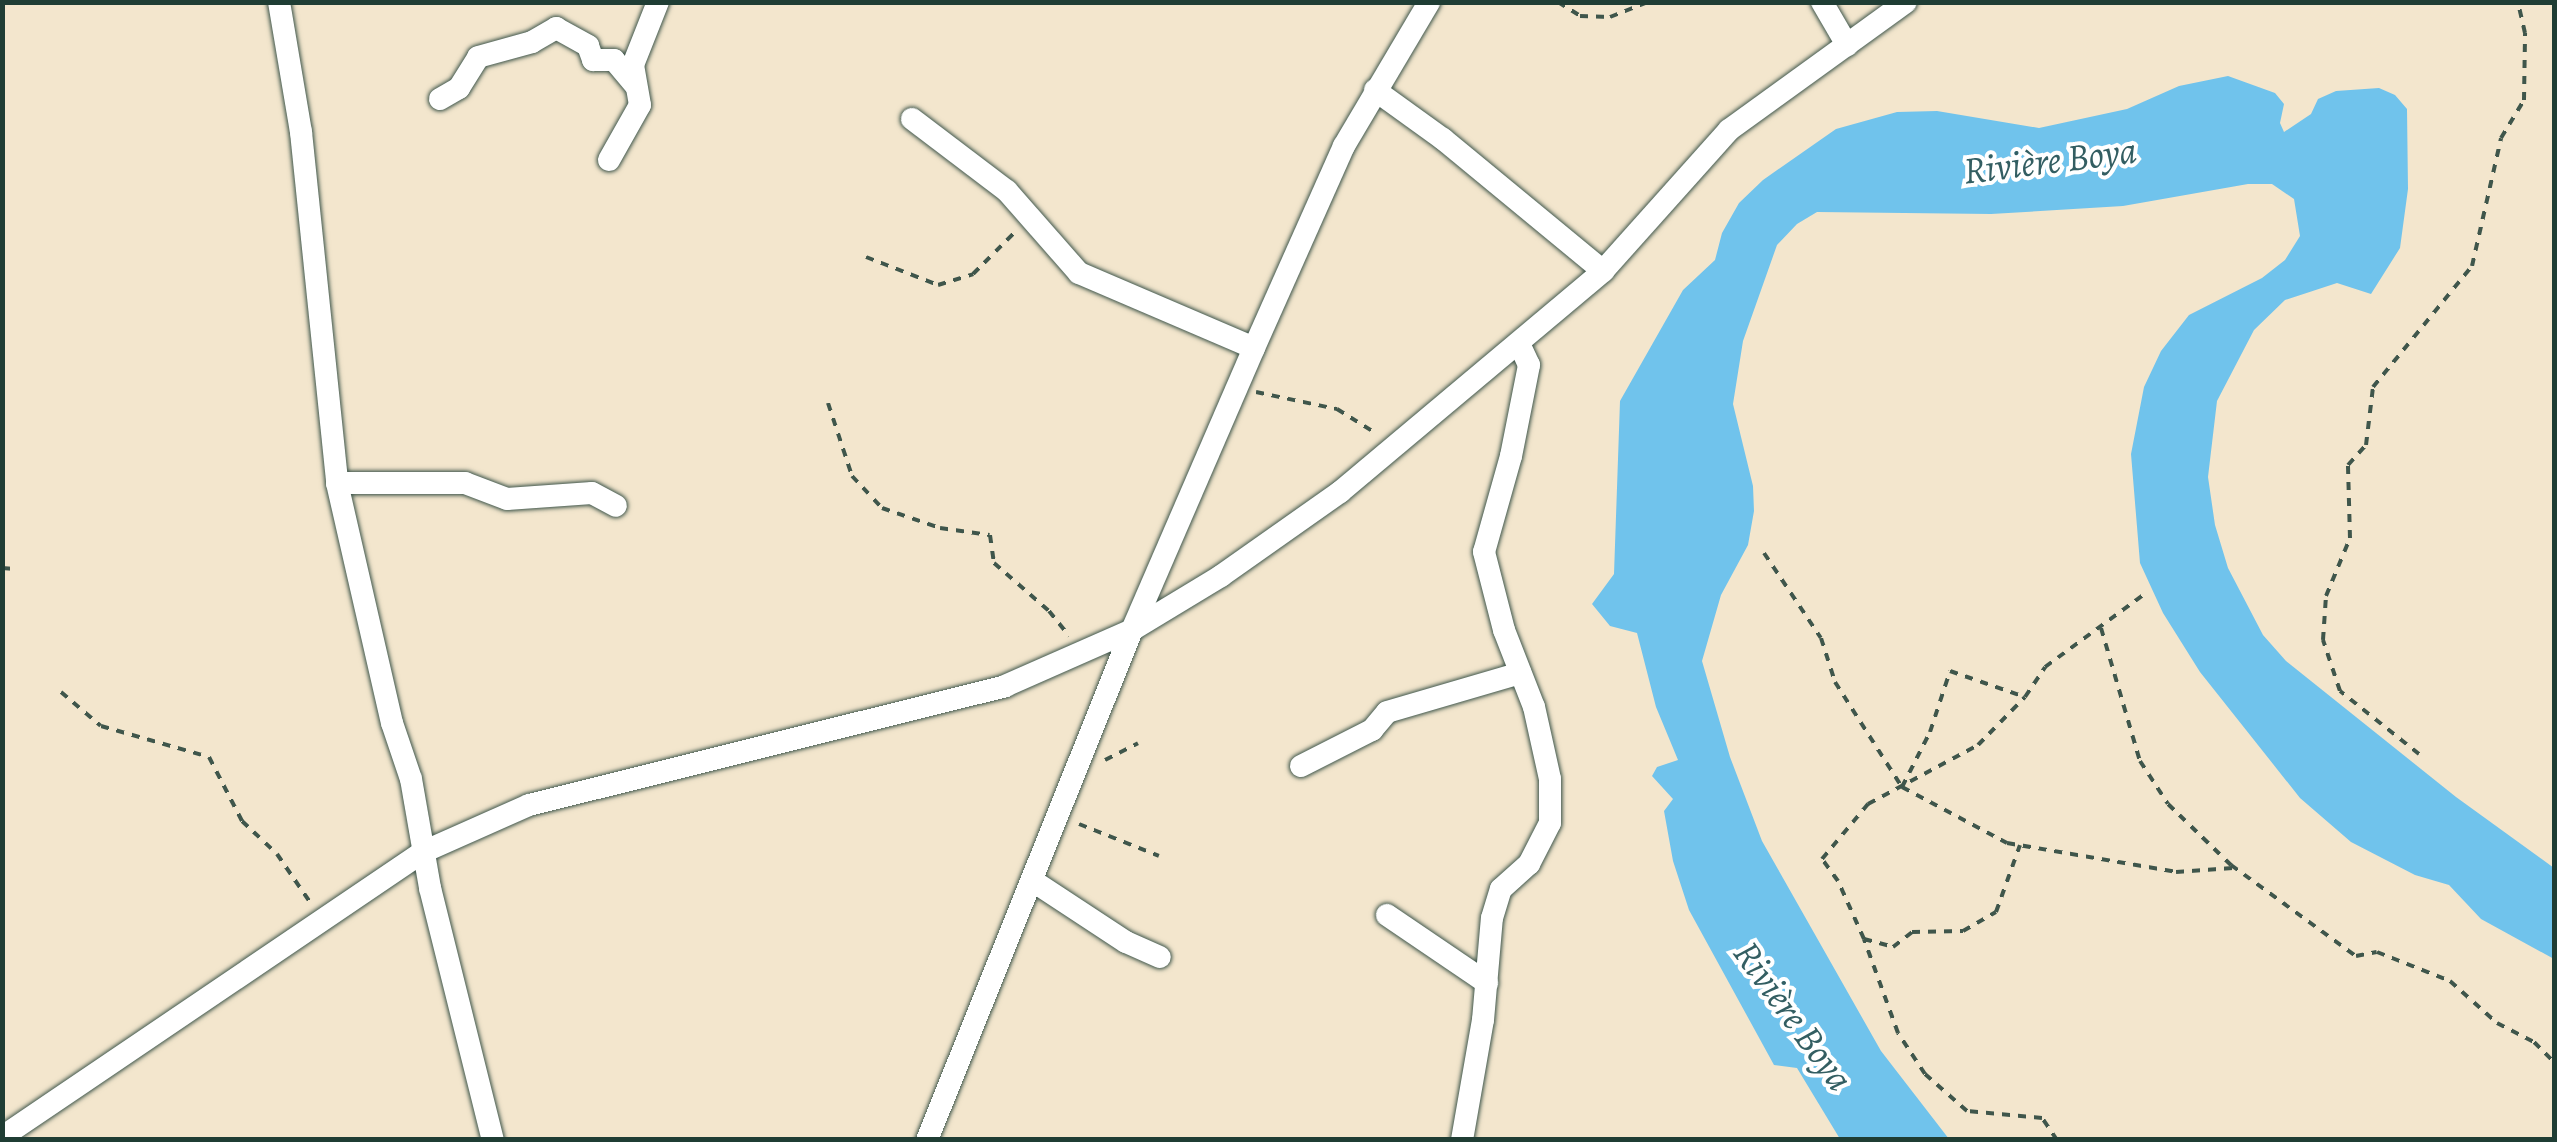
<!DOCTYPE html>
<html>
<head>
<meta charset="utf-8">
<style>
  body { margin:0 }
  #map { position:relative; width:2557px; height:1142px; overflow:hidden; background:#f3e6cd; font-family:Alegreya,serif }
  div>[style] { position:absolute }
  .water>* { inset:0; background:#70c3ec }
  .path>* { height:4px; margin-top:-2px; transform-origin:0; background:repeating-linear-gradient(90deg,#3f564b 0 8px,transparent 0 16px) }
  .roads { filter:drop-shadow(0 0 2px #3f564b) drop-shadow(0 0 2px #3f564b) }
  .minor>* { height:22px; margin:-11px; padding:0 11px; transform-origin:11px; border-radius:11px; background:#fff }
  span { translate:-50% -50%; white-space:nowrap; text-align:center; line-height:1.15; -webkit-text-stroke:8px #fff; paint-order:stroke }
  .water-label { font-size:38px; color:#335e62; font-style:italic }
  .frame { position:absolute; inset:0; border:5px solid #1f3d34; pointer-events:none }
</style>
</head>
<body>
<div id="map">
  <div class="water">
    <i style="clip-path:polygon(2228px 76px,2275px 93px,2284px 104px,2280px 123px,2284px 132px,2311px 114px,2318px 99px,2336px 91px,2379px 88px,2395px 95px,2407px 109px,2408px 189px,2400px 248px,2371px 294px,2337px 283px,2285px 300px,2254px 330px,2217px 401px,2208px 477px,2215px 525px,2228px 568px,2263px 635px,2286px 661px,2456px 797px,2554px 868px,2554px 959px,2481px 919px,2449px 885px,2415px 875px,2351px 842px,2300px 798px,2200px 672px,2163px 613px,2140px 563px,2131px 454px,2144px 387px,2161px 351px,2189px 315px,2262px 278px,2285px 260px,2300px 236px,2294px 199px,2272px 184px,2248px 184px,2123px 206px,1991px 214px,1817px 212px,1797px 224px,1777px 245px,1743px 341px,1733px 404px,1753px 486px,1754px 511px,1748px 545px,1721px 595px,1702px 661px,1730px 757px,1762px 841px,1881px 1051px,1949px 1139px,1840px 1139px,1797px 1068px,1774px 1065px,1689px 910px,1673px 861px,1664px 811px,1673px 799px,1652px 776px,1657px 767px,1678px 760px,1656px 707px,1637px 633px,1610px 626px,1592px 604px,1614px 574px,1620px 401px,1683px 290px,1715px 260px,1722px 233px,1739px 203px,1763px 180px,1836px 129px,1897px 112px,1937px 111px,2039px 128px,2127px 109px,2179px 86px)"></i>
  </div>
  <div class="path">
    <i style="left:1558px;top:2px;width:26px;rotate:32deg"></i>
    <i style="left:1580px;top:16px;width:30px;rotate:2deg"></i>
    <i style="left:1610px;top:17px;width:41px;rotate:-21.5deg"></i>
    <i style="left:866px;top:257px;width:77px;rotate:21.3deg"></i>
    <i style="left:938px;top:285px;width:37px;rotate:-17deg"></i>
    <i style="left:973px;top:274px;width:61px;rotate:-45deg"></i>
    <i style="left:1256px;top:392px;width:83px;rotate:11.9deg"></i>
    <i style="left:1337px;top:409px;width:47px;rotate:32deg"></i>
    <i style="left:828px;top:403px;width:77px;rotate:71.8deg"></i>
    <i style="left:852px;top:476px;width:44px;rotate:46.8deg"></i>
    <i style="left:882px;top:508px;width:61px;rotate:19deg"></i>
    <i style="left:940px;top:528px;width:50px;rotate:8deg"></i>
    <i style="left:990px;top:535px;width:28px;rotate:82deg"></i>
    <i style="left:994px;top:563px;width:73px;rotate:41.1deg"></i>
    <i style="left:1049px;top:611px;width:32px;rotate:51deg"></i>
    <i style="left:1764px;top:553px;width:102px;rotate:56.2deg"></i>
    <i style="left:1821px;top:638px;width:46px;rotate:72.3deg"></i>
    <i style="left:1835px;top:682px;width:125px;rotate:57.5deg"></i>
    <i style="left:1902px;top:787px;width:119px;rotate:28.1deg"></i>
    <i style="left:2007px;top:843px;width:171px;rotate:9.7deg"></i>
    <i style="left:2176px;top:872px;width:57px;rotate:-4deg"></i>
    <i style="left:2px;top:568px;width:13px;rotate:4deg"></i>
    <i style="left:2101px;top:628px;width:139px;rotate:73.7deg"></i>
    <i style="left:2140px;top:761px;width:51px;rotate:56.9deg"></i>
    <i style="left:2168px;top:804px;width:88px;rotate:44.1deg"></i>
    <i style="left:2231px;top:865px;width:155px;rotate:36.1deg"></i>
    <i style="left:2356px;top:956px;width:21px;rotate:-11deg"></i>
    <i style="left:2377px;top:952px;width:79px;rotate:21.7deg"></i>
    <i style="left:2450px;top:981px;width:63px;rotate:41.8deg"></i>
    <i style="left:2497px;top:1023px;width:42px;rotate:27.2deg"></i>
    <i style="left:2534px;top:1042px;width:28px;rotate:45deg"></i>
    <i style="left:61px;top:692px;width:52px;rotate:40.4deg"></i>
    <i style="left:101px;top:726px;width:112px;rotate:16deg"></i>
    <i style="left:209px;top:757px;width:72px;rotate:62.7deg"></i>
    <i style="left:242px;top:821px;width:48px;rotate:43.3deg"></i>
    <i style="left:277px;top:854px;width:58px;rotate:55.5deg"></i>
    <i style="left:2419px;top:754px;width:101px;rotate:-141.4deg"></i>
    <i style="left:2340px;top:691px;width:54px;rotate:-108.4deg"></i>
    <i style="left:2323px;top:640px;width:44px;rotate:-86.1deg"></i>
    <i style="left:2326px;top:596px;width:63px;rotate:-67.5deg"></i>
    <i style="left:2350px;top:538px;width:73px;rotate:-91.6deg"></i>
    <i style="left:2348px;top:465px;width:27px;rotate:-48deg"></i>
    <i style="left:2366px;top:445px;width:58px;rotate:-83.1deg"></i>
    <i style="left:2373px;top:387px;width:156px;rotate:-50.7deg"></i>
    <i style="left:2472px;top:266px;width:131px;rotate:-77.2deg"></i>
    <i style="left:2501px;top:138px;width:44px;rotate:-58.8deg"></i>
    <i style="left:2524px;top:100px;width:67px;rotate:-89.1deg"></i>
    <i style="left:2525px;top:33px;width:32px;rotate:-103deg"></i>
    <i style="left:1105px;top:760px;width:37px;rotate:-27deg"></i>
    <i style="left:1902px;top:787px;width:62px;rotate:-63deg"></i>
    <i style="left:1930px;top:732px;width:64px;rotate:-71.8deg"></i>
    <i style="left:1950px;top:671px;width:79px;rotate:19.1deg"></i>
    <i style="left:1079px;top:824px;width:86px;rotate:21.8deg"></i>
    <i style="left:1864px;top:939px;width:30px;rotate:15deg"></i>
    <i style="left:1893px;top:947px;width:24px;rotate:-38deg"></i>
    <i style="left:1912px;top:932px;width:51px;rotate:-1.1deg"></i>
    <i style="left:1963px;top:931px;width:38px;rotate:-30deg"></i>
    <i style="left:1996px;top:912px;width:71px;rotate:-70.3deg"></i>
    <i style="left:2057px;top:1140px;width:27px;rotate:-124deg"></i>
    <i style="left:2042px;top:1118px;width:75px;rotate:-174.7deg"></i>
    <i style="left:1967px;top:1111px;width:56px;rotate:-138.6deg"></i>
    <i style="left:1925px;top:1074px;width:49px;rotate:-123.4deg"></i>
    <i style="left:1898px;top:1033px;width:100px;rotate:-109.9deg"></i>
    <i style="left:1864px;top:939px;width:64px;rotate:-114.1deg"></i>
    <i style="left:1838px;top:881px;width:27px;rotate:-126deg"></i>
    <i style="left:1822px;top:859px;width:72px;rotate:-50.1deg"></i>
    <i style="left:1868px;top:804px;width:125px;rotate:-28.2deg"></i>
    <i style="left:1978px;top:745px;width:67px;rotate:-45.6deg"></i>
    <i style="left:2025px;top:697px;width:36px;rotate:-56deg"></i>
    <i style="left:2045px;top:667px;width:122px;rotate:-36.3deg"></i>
  </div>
  <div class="roads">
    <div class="minor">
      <i style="left:279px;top:2px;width:132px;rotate:80.4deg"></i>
      <i style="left:301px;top:132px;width:353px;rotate:84.1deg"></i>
      <i style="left:337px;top:483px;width:246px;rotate:77.1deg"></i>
      <i style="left:392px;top:723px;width:59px;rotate:71.3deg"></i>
      <i style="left:411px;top:779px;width:111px;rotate:80.1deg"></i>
      <i style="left:430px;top:888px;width:260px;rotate:76deg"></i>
      <i style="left:1822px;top:2px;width:50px;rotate:59.8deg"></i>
      <i style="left:1375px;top:90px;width:84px;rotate:35.8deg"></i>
      <i style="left:1443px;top:139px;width:207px;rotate:39.5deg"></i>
      <i style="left:440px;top:99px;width:22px;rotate:-30deg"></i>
      <i style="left:459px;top:88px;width:36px;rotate:-58deg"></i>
      <i style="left:478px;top:57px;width:56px;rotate:-15.5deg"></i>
      <i style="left:532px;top:42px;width:28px;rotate:-30deg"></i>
      <i style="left:556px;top:28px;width:37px;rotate:29deg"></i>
      <i style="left:588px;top:46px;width:15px;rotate:70deg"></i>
      <i style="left:593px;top:60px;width:21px"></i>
      <i style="left:614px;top:60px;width:34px;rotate:50deg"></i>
      <i style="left:912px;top:119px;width:119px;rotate:37.2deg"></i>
      <i style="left:1007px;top:191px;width:109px;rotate:48.7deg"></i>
      <i style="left:1079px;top:273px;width:190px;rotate:23.2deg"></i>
      <i style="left:609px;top:160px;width:63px;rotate:-60.6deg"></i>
      <i style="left:640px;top:105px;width:41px;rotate:-99.9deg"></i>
      <i style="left:633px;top:65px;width:68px;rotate:-68.4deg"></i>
      <i style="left:337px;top:483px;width:128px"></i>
      <i style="left:465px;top:483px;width:45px;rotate:20.9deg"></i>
      <i style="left:507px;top:499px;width:85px;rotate:-4deg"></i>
      <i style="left:592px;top:493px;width:27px;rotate:28deg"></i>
      <i style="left:1301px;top:766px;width:80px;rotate:-26.9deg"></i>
      <i style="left:1372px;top:730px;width:23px;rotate:-50deg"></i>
      <i style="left:1387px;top:712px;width:139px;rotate:-16.3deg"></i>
      <i style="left:1033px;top:881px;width:111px;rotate:33.3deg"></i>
      <i style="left:1126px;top:942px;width:37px;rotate:24deg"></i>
      <i style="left:1387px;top:915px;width:121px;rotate:34.2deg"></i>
      <i style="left:2px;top:1137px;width:508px;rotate:-34.1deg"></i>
      <i style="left:423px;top:852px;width:116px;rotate:-23.9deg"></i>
      <i style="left:529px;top:805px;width:491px;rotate:-14deg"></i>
      <i style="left:1005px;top:686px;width:139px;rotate:-23.8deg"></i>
      <i style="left:1132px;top:630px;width:104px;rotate:-31.2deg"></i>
      <i style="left:1221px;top:576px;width:146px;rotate:-35.2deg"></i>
      <i style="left:1340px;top:492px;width:344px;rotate:-40deg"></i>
      <i style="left:1603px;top:271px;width:189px;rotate:-48.2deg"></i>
      <i style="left:1729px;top:130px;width:218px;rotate:-35.9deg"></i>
      <i style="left:927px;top:1140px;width:550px;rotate:-68.1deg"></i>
      <i style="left:1132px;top:630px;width:307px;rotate:-66.6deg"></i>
      <i style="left:1254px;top:348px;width:221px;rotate:-66deg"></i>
      <i style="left:1344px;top:146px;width:167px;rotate:-59.4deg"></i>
      <i style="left:1462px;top:1140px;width:122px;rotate:-80.1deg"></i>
      <i style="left:1483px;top:1020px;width:102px;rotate:-85deg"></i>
      <i style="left:1492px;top:918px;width:30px;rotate:-73deg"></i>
      <i style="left:1501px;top:889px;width:38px;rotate:-42deg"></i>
      <i style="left:1529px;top:864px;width:46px;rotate:-62.9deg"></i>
      <i style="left:1550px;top:823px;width:44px;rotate:-90deg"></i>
      <i style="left:1550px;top:779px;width:74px;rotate:-102.5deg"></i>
      <i style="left:1534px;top:707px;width:83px;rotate:-111.3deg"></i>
      <i style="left:1504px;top:630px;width:81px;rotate:-104.4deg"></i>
      <i style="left:1484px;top:552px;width:100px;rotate:-74.3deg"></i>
      <i style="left:1511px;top:456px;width:93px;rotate:-78.8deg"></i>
      <i style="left:1529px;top:365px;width:23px;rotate:-115deg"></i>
    </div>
  </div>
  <div class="water-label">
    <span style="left:2050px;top:161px;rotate:-7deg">Rivière Boya</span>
    <span style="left:1793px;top:1016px;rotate:54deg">Rivière Boya</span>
  </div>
  <div class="frame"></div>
</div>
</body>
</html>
